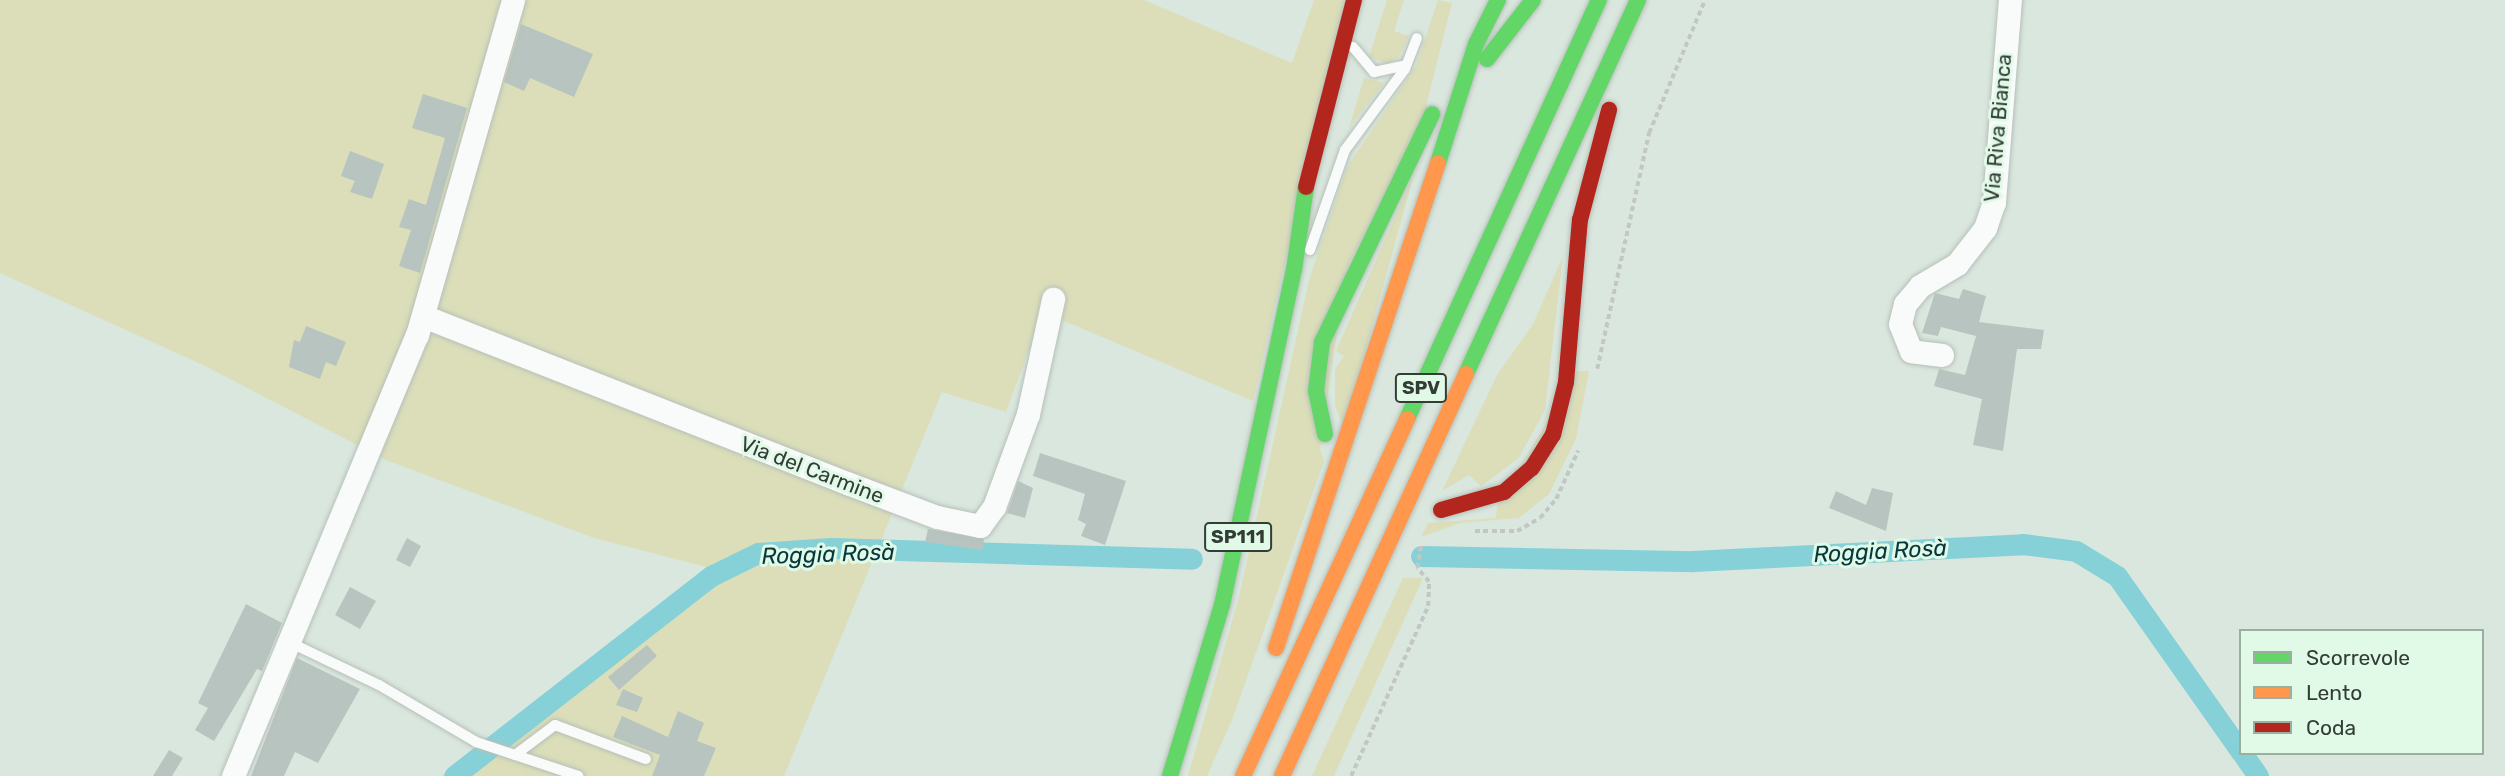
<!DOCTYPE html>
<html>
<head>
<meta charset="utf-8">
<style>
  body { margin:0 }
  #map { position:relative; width:2505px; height:776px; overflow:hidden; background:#dae7de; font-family:Rubik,sans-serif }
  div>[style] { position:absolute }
  .green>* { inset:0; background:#dbdeb9 }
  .canal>* { height:21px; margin:-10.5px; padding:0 10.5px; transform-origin:10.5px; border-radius:10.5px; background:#86d1d8 }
  .building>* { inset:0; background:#b8c4bf }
  .path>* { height:3.5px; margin-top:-1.75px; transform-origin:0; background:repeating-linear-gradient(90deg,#c3c7c4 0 5px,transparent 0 8.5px) }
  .roads { filter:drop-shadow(0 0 2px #b6c0b9) drop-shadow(0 0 2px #b6c0b9) }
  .lane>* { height:10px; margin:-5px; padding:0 5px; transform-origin:5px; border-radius:5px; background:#f9fbfa }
  .street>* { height:23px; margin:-11.5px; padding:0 11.5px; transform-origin:11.5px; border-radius:11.5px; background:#f9fbfa }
  .fast>* { height:16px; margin:-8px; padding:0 8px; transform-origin:8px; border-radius:8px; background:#63d668 }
  .slow>* { height:16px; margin:-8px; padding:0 8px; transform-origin:8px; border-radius:8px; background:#ff974d }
  .jam>* { height:16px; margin:-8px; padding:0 8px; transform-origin:8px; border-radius:8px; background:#b3261e }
  span { translate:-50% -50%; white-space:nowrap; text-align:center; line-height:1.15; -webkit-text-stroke:6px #e1fae8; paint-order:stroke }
  .shield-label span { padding:2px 5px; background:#e1fae8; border:2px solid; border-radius:5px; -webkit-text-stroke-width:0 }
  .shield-label { font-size:19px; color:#333d36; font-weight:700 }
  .street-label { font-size:21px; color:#333d36 }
  .water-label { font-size:23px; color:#06383e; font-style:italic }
  .legend { position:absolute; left:2239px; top:629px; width:245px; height:126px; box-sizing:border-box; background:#e1fae8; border:2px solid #9baea1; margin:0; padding:9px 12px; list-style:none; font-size:21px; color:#333d36 }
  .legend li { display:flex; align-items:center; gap:14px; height:35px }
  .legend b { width:35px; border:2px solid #9baea1 }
</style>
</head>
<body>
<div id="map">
  <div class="green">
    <i style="clip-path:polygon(0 0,1144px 0,1292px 63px,1314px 0,1345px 0,1253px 401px,1043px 312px,1006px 412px,942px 392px,784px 776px,441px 776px,714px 569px,594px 538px,386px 460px,203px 365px,0 273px)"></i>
    <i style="clip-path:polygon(1387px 0,1404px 0,1394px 31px,1409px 36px,1399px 57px,1388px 64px,1369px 57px)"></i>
    <i style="clip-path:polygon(1438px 0,1452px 3px,1422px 122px,1346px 270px,1320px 450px,1324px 461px,1232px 720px,1207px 776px,1188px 776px,1239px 597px,1309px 280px,1347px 167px,1416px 66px)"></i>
    <i style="clip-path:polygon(1364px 78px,1384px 83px,1349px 128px)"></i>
    <i style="clip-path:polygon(1414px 174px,1344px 428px,1335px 406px,1335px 369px,1344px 356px,1336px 351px)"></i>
    <i style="clip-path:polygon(1563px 256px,1545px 410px,1519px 458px,1481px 486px,1469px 475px,1442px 491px,1497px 375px,1533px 324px)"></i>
    <i style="clip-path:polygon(1577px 371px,1589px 371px,1576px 439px,1549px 494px,1519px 518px,1460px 523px,1421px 537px,1428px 523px,1496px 518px,1497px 506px)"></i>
    <i style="clip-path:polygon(1403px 578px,1423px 578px,1334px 776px,1312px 776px)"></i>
  </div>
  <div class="canal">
    <i style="left:1421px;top:556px;width:272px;rotate:1.1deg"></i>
    <i style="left:1693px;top:561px;width:330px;rotate:-2.9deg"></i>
    <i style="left:2023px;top:544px;width:53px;rotate:7.5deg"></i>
    <i style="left:2076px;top:551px;width:48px;rotate:31.4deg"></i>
    <i style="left:2117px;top:576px;width:215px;rotate:54.8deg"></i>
    <i style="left:2242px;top:753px;width:28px;rotate:55deg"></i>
    <i style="left:454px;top:776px;width:326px;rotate:-37.9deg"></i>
    <i style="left:711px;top:576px;width:52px;rotate:-26.1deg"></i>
    <i style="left:758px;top:553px;width:73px;rotate:-3.9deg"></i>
    <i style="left:831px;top:548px;width:361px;rotate:1.7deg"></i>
  </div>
  <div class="building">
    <i style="clip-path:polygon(521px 24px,593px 54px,574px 97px,530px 78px,524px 91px,504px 82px)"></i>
    <i style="clip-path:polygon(423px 94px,467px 108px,420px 273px,399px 266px,411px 230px,399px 227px,409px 199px,426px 205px,445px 138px,412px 128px)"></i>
    <i style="clip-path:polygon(350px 151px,384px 164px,372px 199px,350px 192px,355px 181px,341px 176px)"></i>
    <i style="clip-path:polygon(1963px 289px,1986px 296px,1979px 322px,2044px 330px,2041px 349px,2017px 349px,2003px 451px,1973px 445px,1982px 399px,1934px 386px,1939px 369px,1965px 375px,1976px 336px,1941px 327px,1938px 336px,1922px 333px,1935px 293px,1959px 299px)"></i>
    <i style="clip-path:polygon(306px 326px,346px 342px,336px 366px,326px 362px,320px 379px,289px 367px,294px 340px,300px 342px)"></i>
    <i style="clip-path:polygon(1040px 453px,1126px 481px,1105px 545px,1081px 536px,1086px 524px,1078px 520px,1085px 494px,1033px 476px)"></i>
    <i style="clip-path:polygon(1018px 481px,1033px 488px,1025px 518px,1007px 513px)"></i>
    <i style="clip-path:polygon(1872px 488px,1893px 493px,1886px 531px,1829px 508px,1836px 491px,1866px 505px)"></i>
    <i style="clip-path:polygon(928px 529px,984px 539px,982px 550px,925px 542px)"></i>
    <i style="clip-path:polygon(407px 538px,421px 546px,410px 567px,396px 560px)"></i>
    <i style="clip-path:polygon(350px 587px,376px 601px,360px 629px,335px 615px)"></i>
    <i style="clip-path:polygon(246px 604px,282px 623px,262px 671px,257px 669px,214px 741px,195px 730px,208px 708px,198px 703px)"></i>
    <i style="clip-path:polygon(647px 645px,657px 656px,619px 690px,608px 677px)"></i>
    <i style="clip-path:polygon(297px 658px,360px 689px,318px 763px,295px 752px,284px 776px,251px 776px)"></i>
    <i style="clip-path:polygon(623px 689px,643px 698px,637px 712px,616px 705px)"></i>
    <i style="clip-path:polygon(678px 711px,704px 723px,697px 741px,716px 748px,704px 776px,652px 776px,660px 755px,613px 737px,622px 716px,668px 737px)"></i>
    <i style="clip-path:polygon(169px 750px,183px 758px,172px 776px,153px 776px)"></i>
  </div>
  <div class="path">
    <i style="left:1597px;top:369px;width:242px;rotate:-77.6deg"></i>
    <i style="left:1649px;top:133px;width:144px;rotate:-67.2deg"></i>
    <i style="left:1475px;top:531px;width:42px"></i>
    <i style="left:1517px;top:531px;width:26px;rotate:-29deg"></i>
    <i style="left:1540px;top:518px;width:25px;rotate:-50deg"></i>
    <i style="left:1556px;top:499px;width:53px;rotate:-65.4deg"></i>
    <i style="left:1351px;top:776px;width:187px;rotate:-65.6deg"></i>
    <i style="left:1428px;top:606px;width:24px;rotate:-88deg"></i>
    <i style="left:1429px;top:582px;width:18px;rotate:-131deg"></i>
    <i style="left:1417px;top:568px;width:23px;rotate:-80deg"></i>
  </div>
  <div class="roads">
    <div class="lane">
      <i style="left:1353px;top:47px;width:33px;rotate:50deg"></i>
      <i style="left:1374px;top:72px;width:33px;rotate:-12deg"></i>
      <i style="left:1310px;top:250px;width:106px;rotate:-70.7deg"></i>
      <i style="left:1345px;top:150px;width:101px;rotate:-53.5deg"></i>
      <i style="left:1405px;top:69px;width:33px;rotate:-69deg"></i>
      <i style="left:291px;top:643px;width:98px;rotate:25.5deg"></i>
      <i style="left:379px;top:685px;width:113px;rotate:30.4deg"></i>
      <i style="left:476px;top:742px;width:108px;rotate:18.4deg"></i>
      <i style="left:515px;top:755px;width:50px;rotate:-36.9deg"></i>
      <i style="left:555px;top:725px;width:97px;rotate:20.5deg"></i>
    </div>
    <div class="street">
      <i style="left:423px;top:316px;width:456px;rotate:21.5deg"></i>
      <i style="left:847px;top:483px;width:96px;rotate:20.7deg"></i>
      <i style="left:937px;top:517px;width:44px;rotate:11.8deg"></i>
      <i style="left:980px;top:526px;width:24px;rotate:-54deg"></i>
      <i style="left:994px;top:507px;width:99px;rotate:-69.9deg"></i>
      <i style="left:1028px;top:414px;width:118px;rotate:-77.7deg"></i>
      <i style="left:1942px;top:355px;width:31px;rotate:-173deg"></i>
      <i style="left:1911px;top:351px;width:29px;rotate:-112deg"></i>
      <i style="left:1900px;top:324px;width:21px;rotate:-76deg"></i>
      <i style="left:1905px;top:304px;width:23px;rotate:-50deg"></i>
      <i style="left:1920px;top:286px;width:43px;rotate:-30.7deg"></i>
      <i style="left:1957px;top:264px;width:46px;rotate:-52.1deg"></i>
      <i style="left:1985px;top:228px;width:28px;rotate:-71deg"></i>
      <i style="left:1994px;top:202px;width:203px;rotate:-85.5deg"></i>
      <i style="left:233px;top:776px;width:478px;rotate:-67.4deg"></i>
      <i style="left:417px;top:335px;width:348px;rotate:-74deg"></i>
    </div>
    <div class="fast">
      <i style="left:1487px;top:59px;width:75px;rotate:-52.1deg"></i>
      <i style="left:1438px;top:163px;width:125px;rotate:-72.3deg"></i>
      <i style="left:1476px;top:44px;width:49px;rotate:-63.4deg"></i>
      <i style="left:1466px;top:374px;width:412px;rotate:-65.3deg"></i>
      <i style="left:1407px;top:419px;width:461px;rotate:-65.4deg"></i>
      <i style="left:1325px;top:434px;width:44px;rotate:-101.8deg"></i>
      <i style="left:1316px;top:391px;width:49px;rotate:-83deg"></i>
      <i style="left:1322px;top:342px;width:253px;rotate:-64.2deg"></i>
      <i style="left:1170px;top:776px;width:179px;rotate:-73.1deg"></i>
      <i style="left:1222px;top:605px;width:343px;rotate:-77.9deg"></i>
      <i style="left:1294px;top:270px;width:84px;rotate:-81.8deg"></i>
    </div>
    <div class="slow">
      <i style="left:1276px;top:648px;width:511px;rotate:-71.53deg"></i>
      <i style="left:1243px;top:776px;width:393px;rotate:-65.3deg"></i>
      <i style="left:1282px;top:776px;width:442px;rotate:-65.4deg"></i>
    </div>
    <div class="jam">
      <i style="left:1306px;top:187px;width:193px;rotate:-75.6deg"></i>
      <i style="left:1441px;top:510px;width:66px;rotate:-15.9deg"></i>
      <i style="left:1504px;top:492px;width:37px;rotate:-41deg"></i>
      <i style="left:1532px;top:468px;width:39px;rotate:-58deg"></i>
      <i style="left:1553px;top:435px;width:55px;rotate:-76.2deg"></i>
      <i style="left:1566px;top:382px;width:163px;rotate:-85.1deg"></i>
      <i style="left:1580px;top:220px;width:114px;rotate:-75.2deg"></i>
    </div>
  </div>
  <div class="shield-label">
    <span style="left:1421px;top:388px">SPV</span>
    <span style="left:1238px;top:537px">SP111</span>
  </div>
  <div class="street-label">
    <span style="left:1998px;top:128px;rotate:-85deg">Via Riva Bianca</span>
    <span style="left:812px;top:470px;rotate:21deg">Via del Carmine</span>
  </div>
  <div class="water-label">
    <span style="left:1880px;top:551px;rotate:-3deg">Roggia Rosà</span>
    <span style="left:828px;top:554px;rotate:-2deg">Roggia Rosà</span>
  </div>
  <ul class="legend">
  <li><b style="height:9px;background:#63d668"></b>Scorrevole</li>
  <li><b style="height:9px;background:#ff974d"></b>Lento</li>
  <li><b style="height:9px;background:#b3261e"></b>Coda</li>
  </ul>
</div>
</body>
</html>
